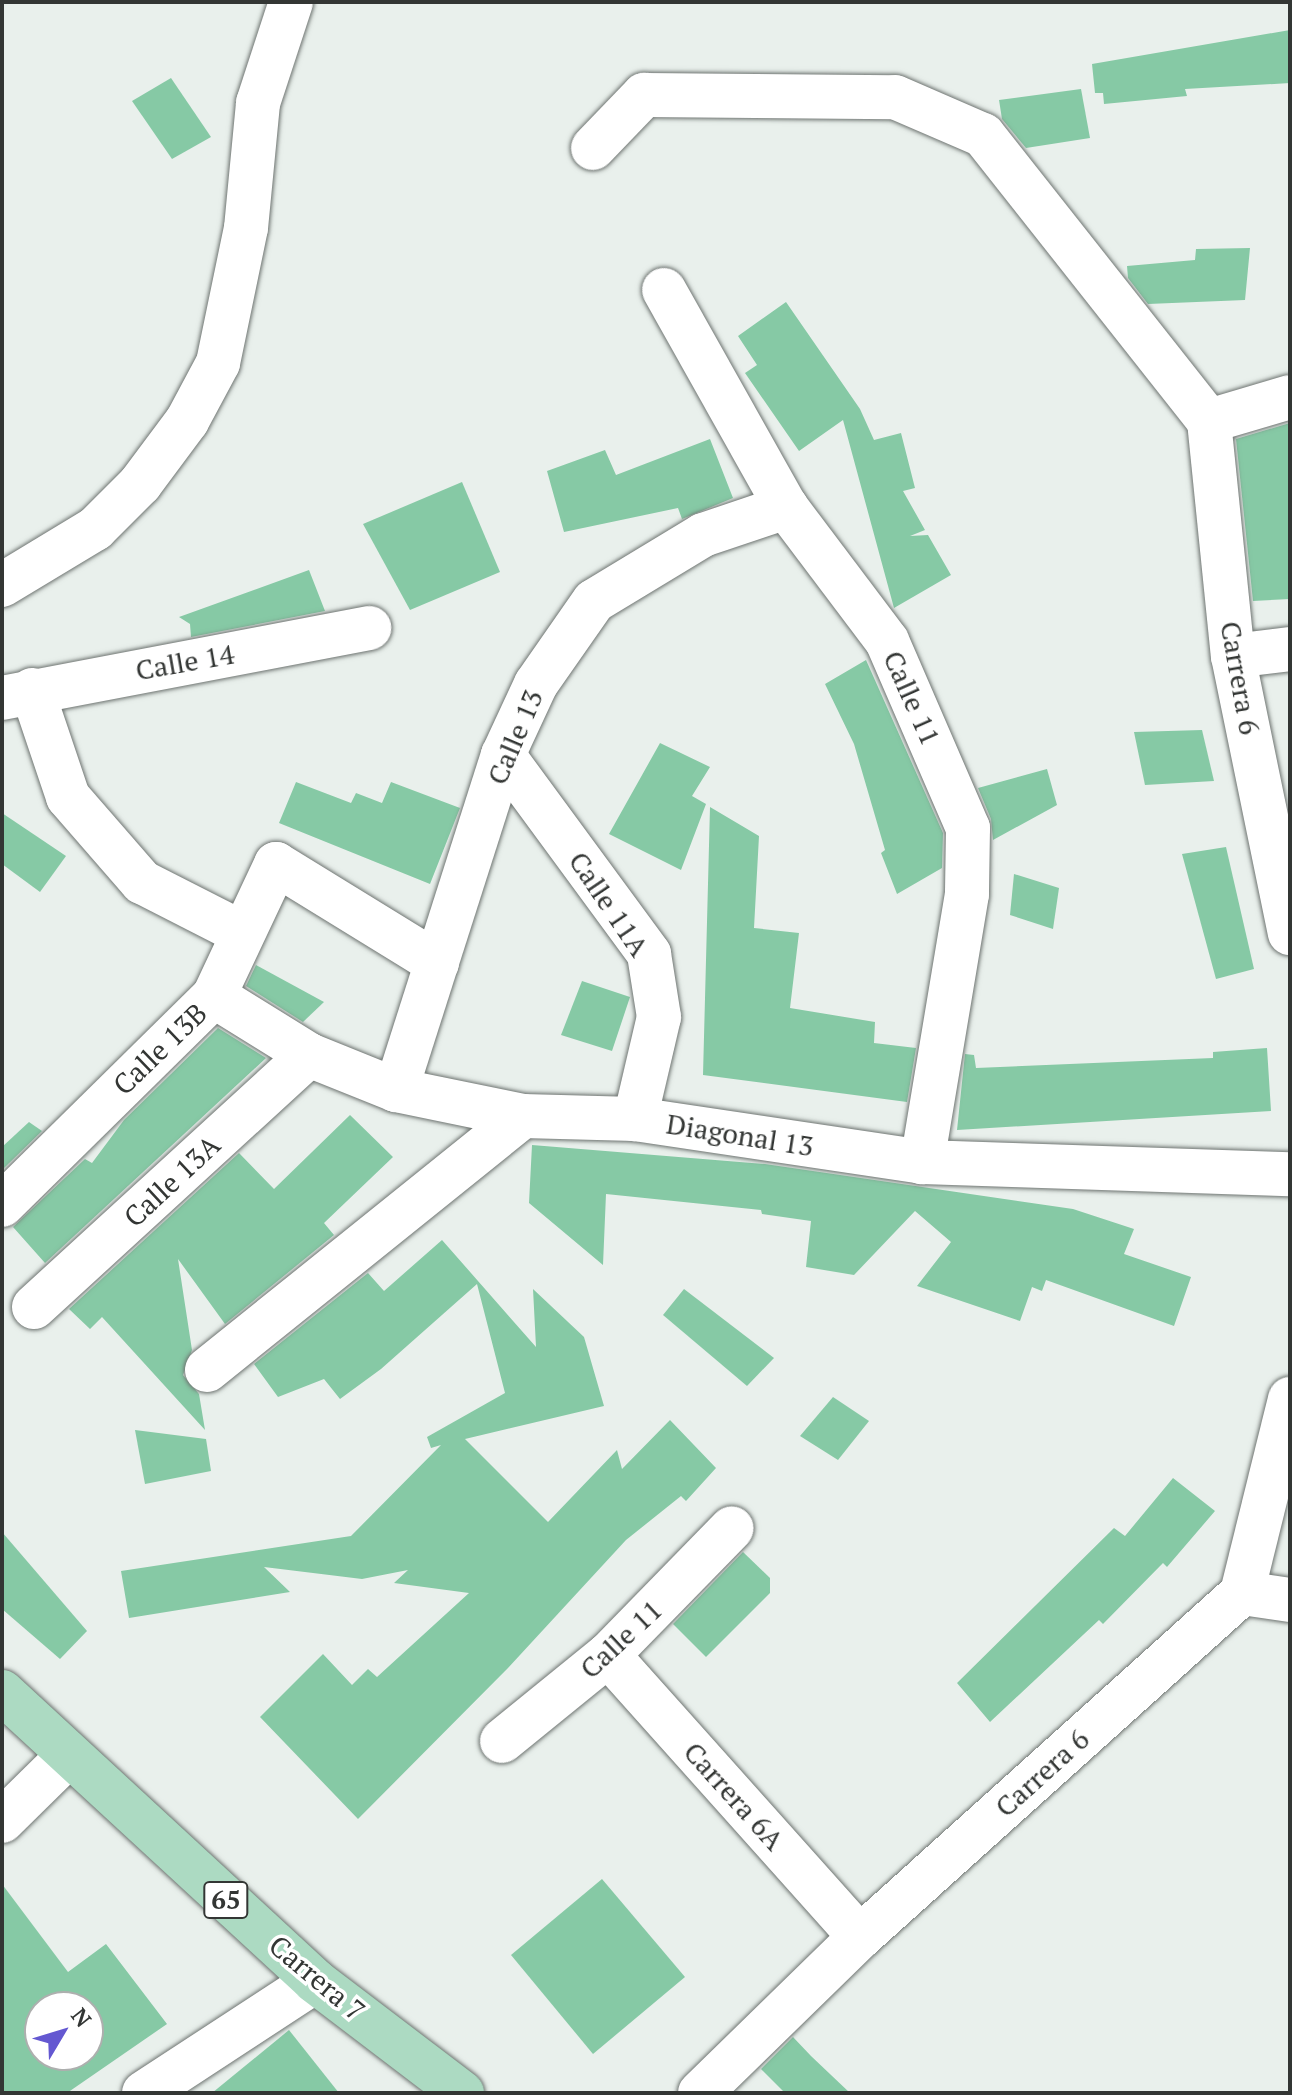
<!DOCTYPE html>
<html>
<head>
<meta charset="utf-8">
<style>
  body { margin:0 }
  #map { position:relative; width:1292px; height:2095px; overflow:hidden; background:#e9f0ec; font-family:"PT Serif",serif }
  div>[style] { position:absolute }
  .building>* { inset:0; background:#86c9a5 }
  .roads { filter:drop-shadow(0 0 2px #6e7471) drop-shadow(0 0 2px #6e7471) }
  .minor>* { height:44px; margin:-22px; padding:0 22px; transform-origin:22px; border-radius:22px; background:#fff }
  .major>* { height:44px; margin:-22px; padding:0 22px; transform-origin:22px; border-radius:22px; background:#acdac2 }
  span { translate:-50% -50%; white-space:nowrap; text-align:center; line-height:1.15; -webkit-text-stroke:7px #fff; paint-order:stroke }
  .shield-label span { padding:2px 6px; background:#fff; border:2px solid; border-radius:6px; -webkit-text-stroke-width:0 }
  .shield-label { font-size:26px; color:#333634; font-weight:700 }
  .street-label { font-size:28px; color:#333634 }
  .frame { position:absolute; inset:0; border:4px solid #333634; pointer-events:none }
  .north { position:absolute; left:24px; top:1991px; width:80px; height:80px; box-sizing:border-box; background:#fff; border:2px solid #adafae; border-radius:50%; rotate:52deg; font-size:22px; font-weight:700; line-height:32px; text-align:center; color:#333634 }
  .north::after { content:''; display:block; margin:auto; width:28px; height:36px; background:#6458d1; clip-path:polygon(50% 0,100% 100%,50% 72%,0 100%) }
</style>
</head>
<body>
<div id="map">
  <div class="building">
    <i style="clip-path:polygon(1290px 30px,1290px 83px,1185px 89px,1187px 96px,1104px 104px,1103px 93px,1095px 93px,1092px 64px)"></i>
    <i style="clip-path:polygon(171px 78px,211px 137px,172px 159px,132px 101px)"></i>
    <i style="clip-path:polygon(1081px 89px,1090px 138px,1026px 148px,1002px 119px,999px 100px)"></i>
    <i style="clip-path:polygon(1250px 248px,1245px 300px,1148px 304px,1128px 278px,1127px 266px,1195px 260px,1196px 249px)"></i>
    <i style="clip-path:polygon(786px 302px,860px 409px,874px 440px,901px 433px,915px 488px,903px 491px,925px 530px,910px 536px,928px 535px,951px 575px,894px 608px,843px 420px,799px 451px,745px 373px,757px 365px,738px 336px)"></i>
    <i style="clip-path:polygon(1290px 423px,1290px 599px,1253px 601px,1236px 439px)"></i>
    <i style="clip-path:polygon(710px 439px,733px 498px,682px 519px,678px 508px,564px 532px,547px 471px,605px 450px,616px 475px)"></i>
    <i style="clip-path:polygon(462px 482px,500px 572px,410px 610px,363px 524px)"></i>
    <i style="clip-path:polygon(309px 570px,325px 611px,191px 637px,190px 624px,179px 617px)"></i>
    <i style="clip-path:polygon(866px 660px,943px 833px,942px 868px,897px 894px,881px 853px,885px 850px,854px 744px,825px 684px)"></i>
    <i style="clip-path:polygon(1202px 730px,1214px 781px,1145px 785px,1134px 732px)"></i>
    <i style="clip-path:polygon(660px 743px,710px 767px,692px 796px,706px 804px,681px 870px,609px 834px)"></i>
    <i style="clip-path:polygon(1047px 769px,1057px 805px,993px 840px,991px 819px,978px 788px)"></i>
    <i style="clip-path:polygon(296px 782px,351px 803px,356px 793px,382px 803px,391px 782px,460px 808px,430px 884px,279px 823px)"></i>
    <i style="clip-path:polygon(710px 807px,759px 836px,754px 928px,799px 933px,790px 1008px,875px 1022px,874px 1043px,916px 1048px,907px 1102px,703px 1075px)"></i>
    <i style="clip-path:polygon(2px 813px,66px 856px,40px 892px,2px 864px)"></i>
    <i style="clip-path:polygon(1226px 847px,1254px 969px,1216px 979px,1182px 854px)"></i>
    <i style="clip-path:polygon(1014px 874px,1059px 888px,1053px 929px,1010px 915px)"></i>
    <i style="clip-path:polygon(256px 965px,324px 1002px,303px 1022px,246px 986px)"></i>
    <i style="clip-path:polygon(582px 981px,630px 997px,612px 1051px,561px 1035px)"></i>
    <i style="clip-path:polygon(218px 1028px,266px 1058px,45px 1263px,13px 1227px,85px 1159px,92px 1163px,124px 1120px)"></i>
    <i style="clip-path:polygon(1267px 1048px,1271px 1111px,957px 1130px,965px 1054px,974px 1055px,976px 1068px,1213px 1058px,1213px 1052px)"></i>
    <i style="clip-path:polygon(350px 1115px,393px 1157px,324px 1223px,334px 1235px,225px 1324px,178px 1259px,192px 1350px,183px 1375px,199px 1394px,205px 1430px,102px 1317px,90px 1329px,69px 1309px,239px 1153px,274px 1189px)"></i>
    <i style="clip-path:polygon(29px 1122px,42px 1131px,2px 1170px,2px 1147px)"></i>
    <i style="clip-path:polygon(532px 1145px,765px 1164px,1073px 1209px,1134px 1229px,1124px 1254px,1191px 1277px,1174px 1326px,1046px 1280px,1042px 1291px,1032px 1287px,1020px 1321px,917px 1286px,951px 1242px,915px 1211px,854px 1275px,806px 1267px,811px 1221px,762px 1214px,761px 1210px,606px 1194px,603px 1265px,529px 1203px)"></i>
    <i style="clip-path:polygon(442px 1240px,536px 1347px,533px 1289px,584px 1337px,604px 1406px,465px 1439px,548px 1522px,617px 1450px,622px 1469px,670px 1420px,716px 1468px,686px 1501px,681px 1496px,626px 1540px,508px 1668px,358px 1819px,260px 1717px,323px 1654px,352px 1685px,368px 1669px,377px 1677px,469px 1593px,394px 1583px,408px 1570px,362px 1579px,264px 1567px,290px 1592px,129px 1618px,121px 1571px,351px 1536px,441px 1445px,431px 1448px,427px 1437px,505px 1393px,477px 1284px,381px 1369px,340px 1399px,324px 1379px,278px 1397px,254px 1364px,368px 1273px,384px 1291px)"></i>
    <i style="clip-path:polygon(684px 1289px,774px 1358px,747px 1386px,663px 1315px)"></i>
    <i style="clip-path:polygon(833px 1397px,869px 1421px,838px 1460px,800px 1436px)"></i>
    <i style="clip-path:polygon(135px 1430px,206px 1439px,211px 1471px,145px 1484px)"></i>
    <i style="clip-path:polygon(1173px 1478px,1215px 1511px,1167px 1567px,1163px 1563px,1103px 1624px,1099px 1620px,990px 1722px,957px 1683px,1114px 1528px,1125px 1536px)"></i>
    <i style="clip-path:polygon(2px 1532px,87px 1631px,60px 1659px,2px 1609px)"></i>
    <i style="clip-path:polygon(743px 1552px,770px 1578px,770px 1593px,706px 1657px,673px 1624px)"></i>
    <i style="clip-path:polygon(602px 1879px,685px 1977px,593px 2054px,511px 1955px)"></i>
    <i style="clip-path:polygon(evenodd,2px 1884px,68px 1972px,106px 1944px,167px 2024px,67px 2093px,2px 2093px,2px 1884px,40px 2007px,88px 2007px,88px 2055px,40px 2055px,40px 2007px)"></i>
    <i style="clip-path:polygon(289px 2030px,339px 2093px,212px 2093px)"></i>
    <i style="clip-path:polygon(793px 2037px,811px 2056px,850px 2093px,785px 2093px,761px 2069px)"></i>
  </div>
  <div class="roads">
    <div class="minor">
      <i style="left:593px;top:148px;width:74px;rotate:-46.1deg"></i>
      <i style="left:644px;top:95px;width:251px;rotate:0.5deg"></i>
      <i style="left:895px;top:97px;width:96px;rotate:23.4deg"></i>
      <i style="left:983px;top:135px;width:365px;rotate:51.7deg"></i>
      <i style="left:664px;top:290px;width:249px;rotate:60.7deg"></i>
      <i style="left:786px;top:507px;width:168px;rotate:53deg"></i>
      <i style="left:887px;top:641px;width:204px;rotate:66.6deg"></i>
      <i style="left:968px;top:828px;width:66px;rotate:90.9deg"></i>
      <i style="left:967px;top:894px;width:272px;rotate:99.5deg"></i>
      <i style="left:1209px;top:421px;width:236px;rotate:84.2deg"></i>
      <i style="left:1233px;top:656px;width:283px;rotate:78.4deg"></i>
      <i style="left:1209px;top:421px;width:84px;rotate:-16.5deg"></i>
      <i style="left:2px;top:585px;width:109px;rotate:-31.1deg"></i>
      <i style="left:95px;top:529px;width:64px;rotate:-45deg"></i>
      <i style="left:140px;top:484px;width:79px;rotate:-53.3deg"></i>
      <i style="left:187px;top:421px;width:66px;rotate:-61.9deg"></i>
      <i style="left:218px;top:363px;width:138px;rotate:-78.3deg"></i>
      <i style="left:246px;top:228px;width:126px;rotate:-84.5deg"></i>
      <i style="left:258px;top:103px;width:106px;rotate:-71.9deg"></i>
      <i style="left:1233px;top:656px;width:57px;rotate:-7deg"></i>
      <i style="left:32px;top:690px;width:113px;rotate:71.4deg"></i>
      <i style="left:68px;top:797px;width:113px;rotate:49deg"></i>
      <i style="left:142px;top:882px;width:112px;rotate:27deg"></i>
      <i style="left:2px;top:698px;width:374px;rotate:-10.8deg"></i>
      <i style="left:503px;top:755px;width:247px;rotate:53.7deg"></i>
      <i style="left:649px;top:954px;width:64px;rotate:81deg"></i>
      <i style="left:659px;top:1017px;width:105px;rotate:103.2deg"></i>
      <i style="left:214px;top:996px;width:112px;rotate:31.8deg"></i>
      <i style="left:309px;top:1055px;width:94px;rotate:21.9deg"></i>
      <i style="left:396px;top:1090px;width:130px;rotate:11.6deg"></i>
      <i style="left:523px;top:1116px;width:112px;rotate:1.5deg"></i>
      <i style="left:635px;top:1119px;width:290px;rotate:8.5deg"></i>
      <i style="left:922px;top:1162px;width:368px;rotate:1.9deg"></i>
      <i style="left:396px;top:1090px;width:352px;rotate:-72.3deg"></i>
      <i style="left:503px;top:755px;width:78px;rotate:-65.1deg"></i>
      <i style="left:536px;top:684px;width:101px;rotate:-55.1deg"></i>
      <i style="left:594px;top:601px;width:127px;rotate:-31.2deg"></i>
      <i style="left:703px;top:535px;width:88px;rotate:-18.6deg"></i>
      <i style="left:2px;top:1205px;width:298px;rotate:-44.6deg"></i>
      <i style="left:214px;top:996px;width:146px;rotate:-64.8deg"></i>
      <i style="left:276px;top:864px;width:189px;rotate:31.6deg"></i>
      <i style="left:34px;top:1307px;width:373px;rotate:-42.5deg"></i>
      <i style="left:207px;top:1370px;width:405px;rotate:-38.8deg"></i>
      <i style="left:1242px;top:1593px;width:49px;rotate:8.3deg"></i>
      <i style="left:608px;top:1655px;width:378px;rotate:48.2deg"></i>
      <i style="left:502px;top:1741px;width:136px;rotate:-39.1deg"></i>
      <i style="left:608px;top:1655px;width:177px;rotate:-45.7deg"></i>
      <i style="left:2px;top:1821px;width:94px;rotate:-44.6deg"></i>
      <i style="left:144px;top:2093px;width:204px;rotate:-33.2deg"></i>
      <i style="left:700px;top:2093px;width:223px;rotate:-44.3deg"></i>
      <i style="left:860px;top:1937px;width:514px;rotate:-42deg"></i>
      <i style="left:1242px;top:1593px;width:200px;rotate:-76.1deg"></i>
    </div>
    <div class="major">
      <i style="left:2px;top:1692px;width:426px;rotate:42.7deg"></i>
      <i style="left:315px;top:1981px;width:185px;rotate:37.3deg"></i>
    </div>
  </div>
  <div class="shield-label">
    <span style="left:226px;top:1900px">65</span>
  </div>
  <div class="street-label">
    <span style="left:185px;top:662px;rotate:-10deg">Calle 14</span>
    <span style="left:1240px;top:678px;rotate:80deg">Carrera 6</span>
    <span style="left:912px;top:698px;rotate:66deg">Calle 11</span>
    <span style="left:515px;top:737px;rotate:-67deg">Calle 13</span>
    <span style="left:609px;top:904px;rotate:56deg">Calle 11A</span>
    <span style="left:160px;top:1049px;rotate:-44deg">Calle 13B</span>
    <span style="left:740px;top:1135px;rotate:9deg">Diagonal 13</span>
    <span style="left:172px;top:1181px;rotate:-43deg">Calle 13A</span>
    <span style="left:621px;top:1639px;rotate:-43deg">Calle 11</span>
    <span style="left:1042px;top:1773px;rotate:-42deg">Carrera 6</span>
    <span style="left:734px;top:1796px;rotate:48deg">Carrera 6A</span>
    <span style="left:317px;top:1978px;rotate:40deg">Carrera 7</span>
  </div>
  <div class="frame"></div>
  <div class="north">N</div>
</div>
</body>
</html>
